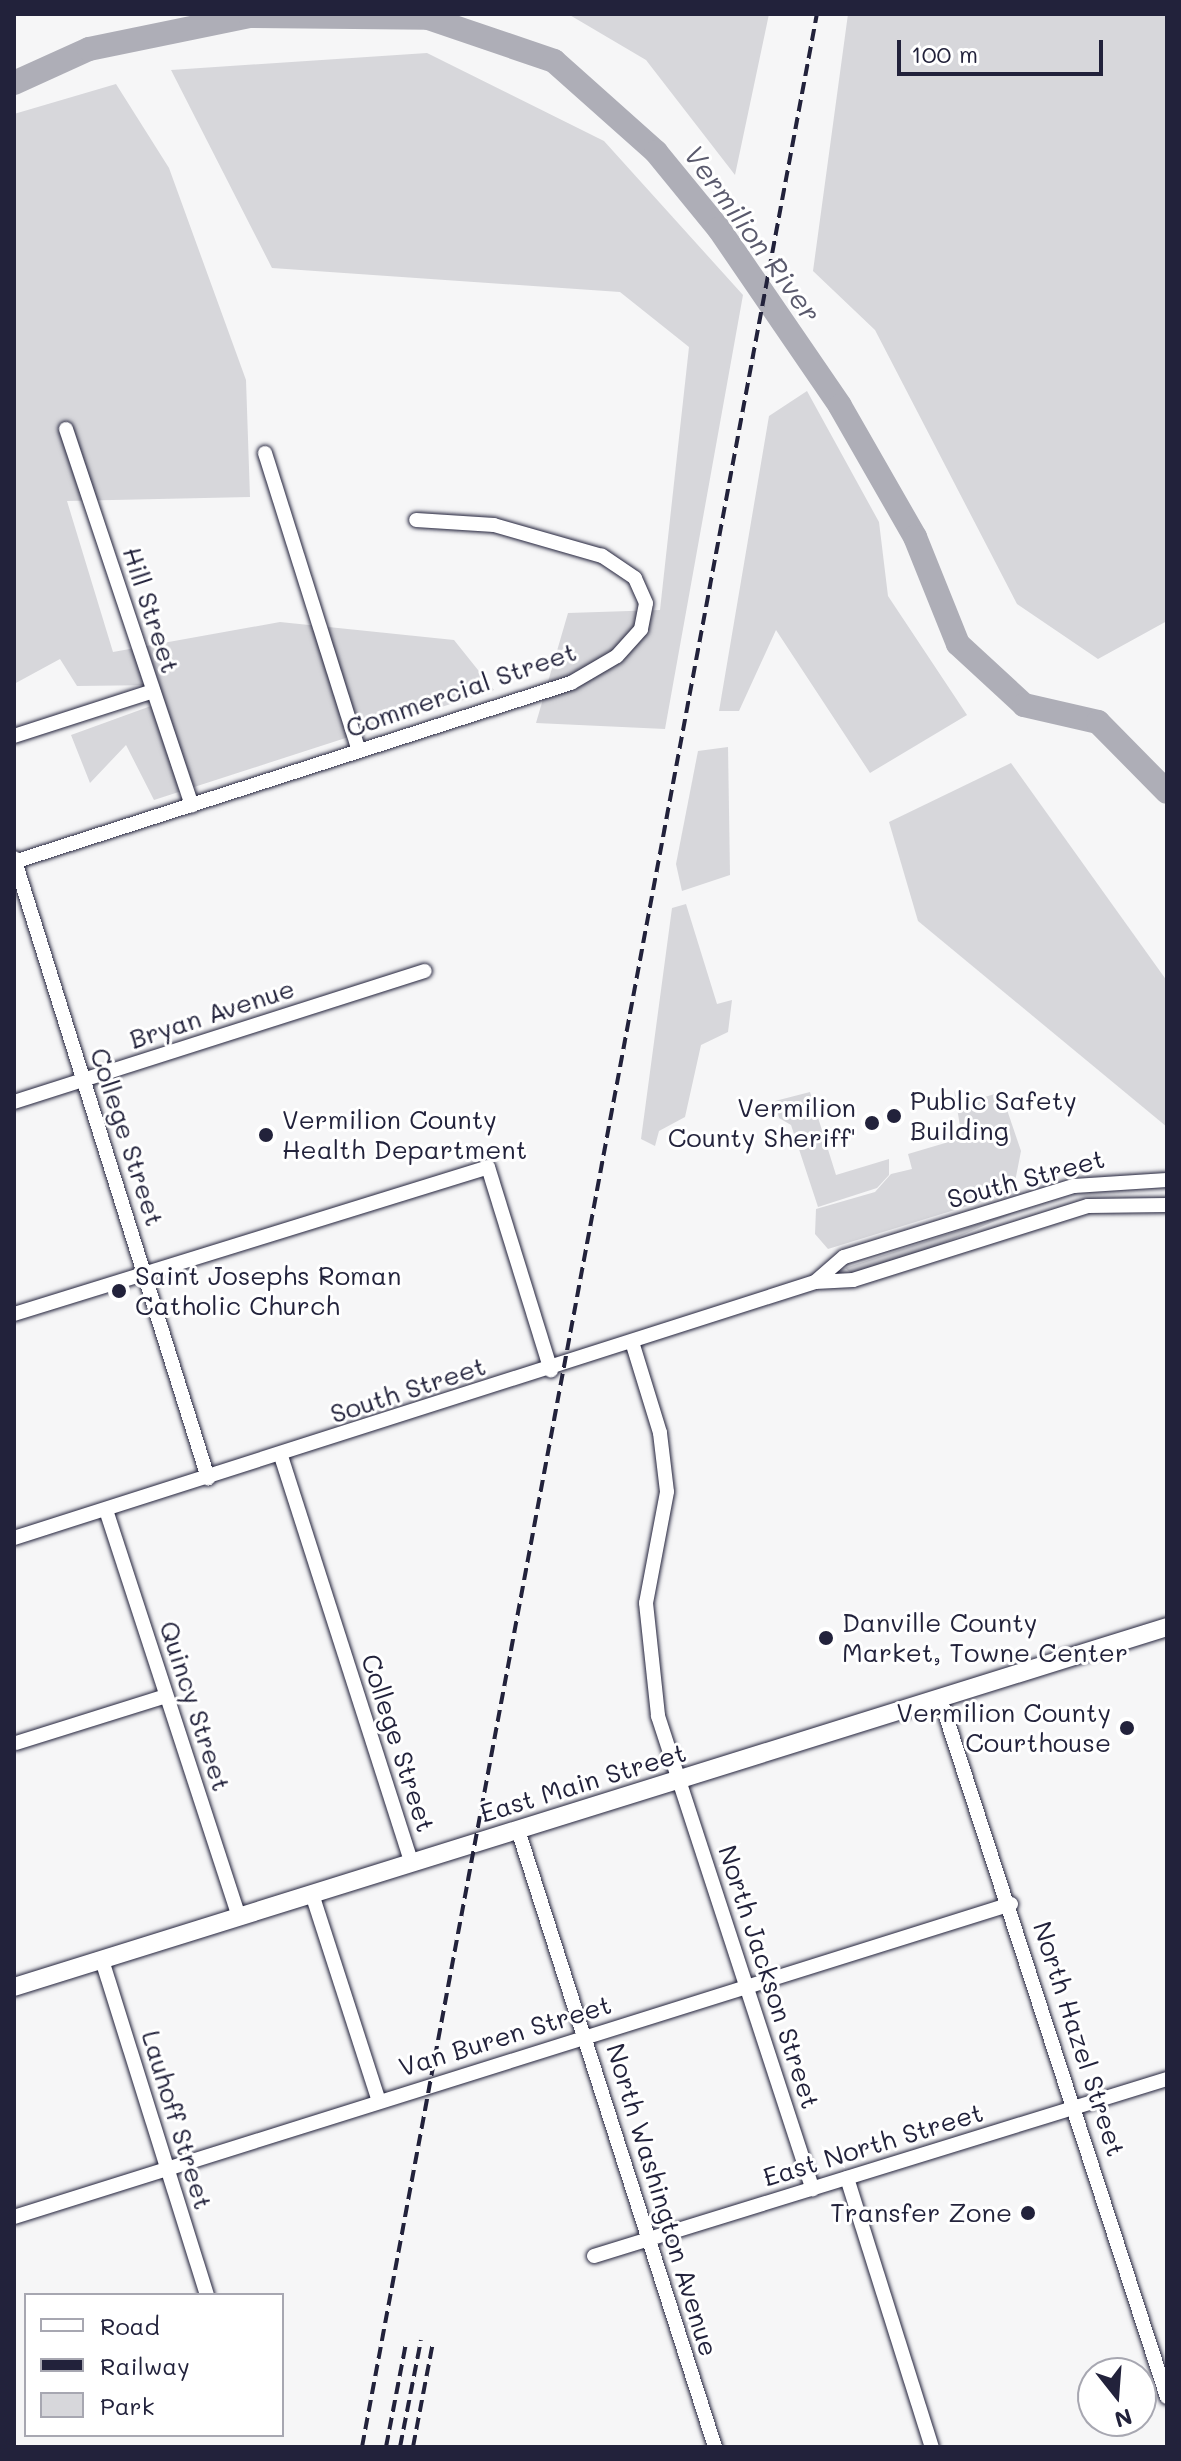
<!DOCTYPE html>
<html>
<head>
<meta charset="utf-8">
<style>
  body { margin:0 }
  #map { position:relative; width:1181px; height:2461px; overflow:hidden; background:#f6f6f7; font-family:Mali,sans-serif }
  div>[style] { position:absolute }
  .green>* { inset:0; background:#d7d7db }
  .river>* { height:24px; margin:-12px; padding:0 12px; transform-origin:12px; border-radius:12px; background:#aeaeb7 }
  .roads { filter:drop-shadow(0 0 2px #22223b) drop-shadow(0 0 2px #22223b) }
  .minor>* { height:14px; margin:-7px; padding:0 7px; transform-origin:7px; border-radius:7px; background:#fff }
  .major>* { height:18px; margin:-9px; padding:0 9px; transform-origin:9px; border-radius:9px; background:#fff }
  .rail>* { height:4px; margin-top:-2px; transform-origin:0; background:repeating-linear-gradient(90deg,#22223b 0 12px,transparent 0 18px) }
  .dots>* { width:22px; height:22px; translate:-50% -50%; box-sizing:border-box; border:4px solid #fff; border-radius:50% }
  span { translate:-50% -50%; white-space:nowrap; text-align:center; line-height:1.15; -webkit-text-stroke:6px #fff; paint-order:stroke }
  .street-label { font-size:26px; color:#22223b }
  .poi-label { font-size:26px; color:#22223b }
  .left { translate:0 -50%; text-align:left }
  .right { translate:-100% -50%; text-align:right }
  .water-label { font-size:28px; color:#5a5a6d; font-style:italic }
  .frame { position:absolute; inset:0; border:16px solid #22223b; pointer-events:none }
  .legend { position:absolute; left:24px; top:2293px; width:260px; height:144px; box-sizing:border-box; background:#fff; border:2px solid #a7a7b1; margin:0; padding:10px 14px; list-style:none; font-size:24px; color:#22223b }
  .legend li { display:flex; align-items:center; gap:16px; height:40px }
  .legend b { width:40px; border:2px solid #a7a7b1 }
  .north { position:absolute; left:1077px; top:2357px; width:80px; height:80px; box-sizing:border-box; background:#fff; border:2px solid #a7a7b1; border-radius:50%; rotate:163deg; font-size:22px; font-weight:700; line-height:32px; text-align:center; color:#22223b }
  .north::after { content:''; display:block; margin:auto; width:28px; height:36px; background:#22223b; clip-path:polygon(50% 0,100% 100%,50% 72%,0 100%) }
  .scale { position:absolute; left:897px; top:40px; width:206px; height:36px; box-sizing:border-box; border:4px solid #22223b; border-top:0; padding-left:10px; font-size:24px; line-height:28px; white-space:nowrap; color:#22223b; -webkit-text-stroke:6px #fff; paint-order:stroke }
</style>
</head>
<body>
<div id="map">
  <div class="green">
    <i style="clip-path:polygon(568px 14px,769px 14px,735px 175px,646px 60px)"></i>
    <i style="clip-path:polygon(848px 14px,1167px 14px,1167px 621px,1098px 659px,1017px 604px,875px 330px,813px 271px)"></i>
    <i style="clip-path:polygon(427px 53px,604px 141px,743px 295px,665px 729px,536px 723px,568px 613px,660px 610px,689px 347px,620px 292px,272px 268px,171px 70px)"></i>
    <i style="clip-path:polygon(116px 84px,169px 168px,246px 380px,250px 497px,67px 501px,113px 652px,280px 622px,454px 640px,494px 690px,154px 800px,126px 745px,90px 783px,71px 735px,162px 702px,158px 685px,77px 686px,60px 659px,14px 684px,14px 114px)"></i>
    <i style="clip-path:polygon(807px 391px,879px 522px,888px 596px,967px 715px,870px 773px,776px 630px,739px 711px,719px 711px,769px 416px)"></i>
    <i style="clip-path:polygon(728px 747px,730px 875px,682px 891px,676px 864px,698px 751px)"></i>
    <i style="clip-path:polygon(1011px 763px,1167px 981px,1167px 1127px,918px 921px,889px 822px)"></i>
    <i style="clip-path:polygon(686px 904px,717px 1004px,732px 1000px,728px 1032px,701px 1045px,685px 1117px,659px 1131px,655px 1146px,641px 1139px,672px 908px)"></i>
    <i style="clip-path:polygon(954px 1090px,959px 1105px,1001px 1092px,1021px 1151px,1013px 1192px,828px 1249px,815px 1234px,816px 1209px,875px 1192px,891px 1174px,912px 1169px,908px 1154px,962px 1138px)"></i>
    <i style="clip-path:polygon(810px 1092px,836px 1175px,889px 1159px,889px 1175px,877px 1188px,818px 1207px,791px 1125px,779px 1118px,775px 1101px)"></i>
    <i style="clip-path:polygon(1018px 1211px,923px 1252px,852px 1274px,845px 1268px)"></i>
  </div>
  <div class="river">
    <i style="left:14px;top:83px;width:82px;rotate:-24.4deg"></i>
    <i style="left:89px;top:49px;width:164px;rotate:-11.6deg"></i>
    <i style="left:250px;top:16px;width:178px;rotate:0.6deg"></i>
    <i style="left:428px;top:18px;width:133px;rotate:18.8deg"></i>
    <i style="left:554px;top:61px;width:137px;rotate:41.7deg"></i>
    <i style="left:656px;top:152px;width:99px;rotate:50.7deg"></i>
    <i style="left:719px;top:229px;width:214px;rotate:55.6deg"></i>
    <i style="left:840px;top:406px;width:151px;rotate:60.2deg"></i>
    <i style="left:915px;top:537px;width:115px;rotate:68.1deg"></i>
    <i style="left:958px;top:644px;width:90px;rotate:42.7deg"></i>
    <i style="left:1024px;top:705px;width:76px;rotate:12.9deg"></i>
    <i style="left:1098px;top:722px;width:98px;rotate:45.4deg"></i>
  </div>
  <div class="roads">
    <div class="minor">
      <i style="left:66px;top:429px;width:397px;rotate:71.5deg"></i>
      <i style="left:265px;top:453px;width:312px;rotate:72.5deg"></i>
      <i style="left:14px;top:736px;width:146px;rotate:-17.9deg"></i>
      <i style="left:14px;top:858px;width:650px;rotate:72.62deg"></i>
      <i style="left:14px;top:862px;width:585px;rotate:-17.82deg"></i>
      <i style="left:571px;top:683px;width:53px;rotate:-30.4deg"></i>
      <i style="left:617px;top:656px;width:36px;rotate:-48deg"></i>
      <i style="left:641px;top:629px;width:26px;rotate:-79deg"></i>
      <i style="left:646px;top:603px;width:27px;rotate:-114deg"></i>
      <i style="left:635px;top:578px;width:40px;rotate:-146deg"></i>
      <i style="left:602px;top:556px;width:112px;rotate:-164deg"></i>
      <i style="left:494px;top:525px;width:78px;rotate:-176.3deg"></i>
      <i style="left:14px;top:1102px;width:431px;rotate:-17.7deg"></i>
      <i style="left:815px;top:1282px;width:38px;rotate:-41deg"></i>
      <i style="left:844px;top:1257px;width:241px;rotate:-17.2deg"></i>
      <i style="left:1074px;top:1186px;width:93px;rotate:-3.7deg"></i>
      <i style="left:14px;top:1314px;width:496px;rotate:-17.2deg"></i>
      <i style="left:488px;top:1167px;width:213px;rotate:72.8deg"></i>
      <i style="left:633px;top:1345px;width:92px;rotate:72.9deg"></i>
      <i style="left:660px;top:1433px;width:59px;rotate:83.2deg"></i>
      <i style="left:667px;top:1492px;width:113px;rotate:100.7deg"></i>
      <i style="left:646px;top:1603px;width:114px;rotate:83.9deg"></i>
      <i style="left:658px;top:1716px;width:498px;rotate:71.9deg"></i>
      <i style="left:281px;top:1456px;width:426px;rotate:72.2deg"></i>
      <i style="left:106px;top:1510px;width:428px;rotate:71.9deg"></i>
      <i style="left:14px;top:1538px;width:841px;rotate:-17.72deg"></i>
      <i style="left:815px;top:1282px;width:38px;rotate:-3deg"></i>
      <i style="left:853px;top:1280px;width:246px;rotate:-17.5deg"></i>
      <i style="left:1088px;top:1206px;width:79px;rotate:-0.7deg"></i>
      <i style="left:940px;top:1698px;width:735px;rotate:72.01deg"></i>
      <i style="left:16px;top:1743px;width:157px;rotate:-17.4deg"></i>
      <i style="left:518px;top:1830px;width:648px;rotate:72.29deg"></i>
      <i style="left:312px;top:1894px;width:218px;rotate:72.1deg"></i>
      <i style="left:102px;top:1960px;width:351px;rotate:72.6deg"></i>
      <i style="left:847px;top:2178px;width:282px;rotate:72.5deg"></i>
      <i style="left:14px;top:2217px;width:1045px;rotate:-17.43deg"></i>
      <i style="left:594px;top:2256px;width:600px;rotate:-17.17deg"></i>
    </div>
    <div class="major">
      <i style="left:14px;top:1987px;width:1208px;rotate:-17.34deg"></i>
    </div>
  </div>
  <div class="rail">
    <i style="left:362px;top:2447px;width:2475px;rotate:-79.41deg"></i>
    <i style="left:386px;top:2447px;width:106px;rotate:-79.1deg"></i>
    <i style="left:400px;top:2447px;width:109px;rotate:-78.9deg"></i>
    <i style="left:413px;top:2447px;width:107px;rotate:-79.2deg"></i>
  </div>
  <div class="dots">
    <i style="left:894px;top:1116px;background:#22223b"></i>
    <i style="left:872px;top:1123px;background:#22223b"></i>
    <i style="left:266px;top:1135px;background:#22223b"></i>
    <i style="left:119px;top:1291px;background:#22223b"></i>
    <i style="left:826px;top:1638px;background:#22223b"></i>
    <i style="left:1127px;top:1728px;background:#22223b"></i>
    <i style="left:1028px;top:2213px;background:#22223b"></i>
  </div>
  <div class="street-label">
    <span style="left:151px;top:610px;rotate:72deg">Hill Street</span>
    <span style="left:461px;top:690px;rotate:-19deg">Commercial Street</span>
    <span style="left:212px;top:1014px;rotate:-18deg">Bryan Avenue</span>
    <span style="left:127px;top:1137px;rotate:72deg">College Street</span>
    <span style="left:1026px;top:1179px;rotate:-15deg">South Street</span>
    <span style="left:408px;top:1390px;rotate:-18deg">South Street</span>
    <span style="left:195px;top:1706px;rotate:72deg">Quincy Street</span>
    <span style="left:398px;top:1743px;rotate:72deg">College Street</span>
    <span style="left:583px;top:1783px;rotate:-17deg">East Main Street</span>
    <span style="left:769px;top:1977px;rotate:72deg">North Jackson Street</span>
    <span style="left:505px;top:2036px;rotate:-17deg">Van Buren Street</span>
    <span style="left:1079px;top:2039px;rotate:72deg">North Hazel Street</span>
    <span style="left:177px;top:2120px;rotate:73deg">Lauhoff Street</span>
    <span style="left:873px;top:2145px;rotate:-17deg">East North Street</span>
    <span style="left:662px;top:2200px;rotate:73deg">North Washington Avenue</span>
  </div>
  <div class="poi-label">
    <span class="left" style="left:910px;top:1116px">Public Safety<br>Building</span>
    <span class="right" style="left:856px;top:1123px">Vermilion<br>County Sheriff'</span>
    <span class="left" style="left:282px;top:1135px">Vermilion County<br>Health Department</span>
    <span class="left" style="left:135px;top:1291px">Saint Josephs Roman<br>Catholic Church</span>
    <span class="left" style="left:842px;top:1638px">Danville County<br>Market, Towne Center</span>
    <span class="right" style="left:1111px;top:1728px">Vermilion County<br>Courthouse</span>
    <span class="right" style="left:1012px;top:2213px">Transfer Zone</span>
  </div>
  <div class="water-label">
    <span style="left:753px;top:233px;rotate:54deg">Vermilion River</span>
  </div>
  <div class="frame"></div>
  <ul class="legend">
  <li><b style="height:10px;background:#fff"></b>Road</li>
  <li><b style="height:10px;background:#22223b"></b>Railway</li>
  <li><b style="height:22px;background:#d7d7db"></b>Park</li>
  </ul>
  <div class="north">N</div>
  <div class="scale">100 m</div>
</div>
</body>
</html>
